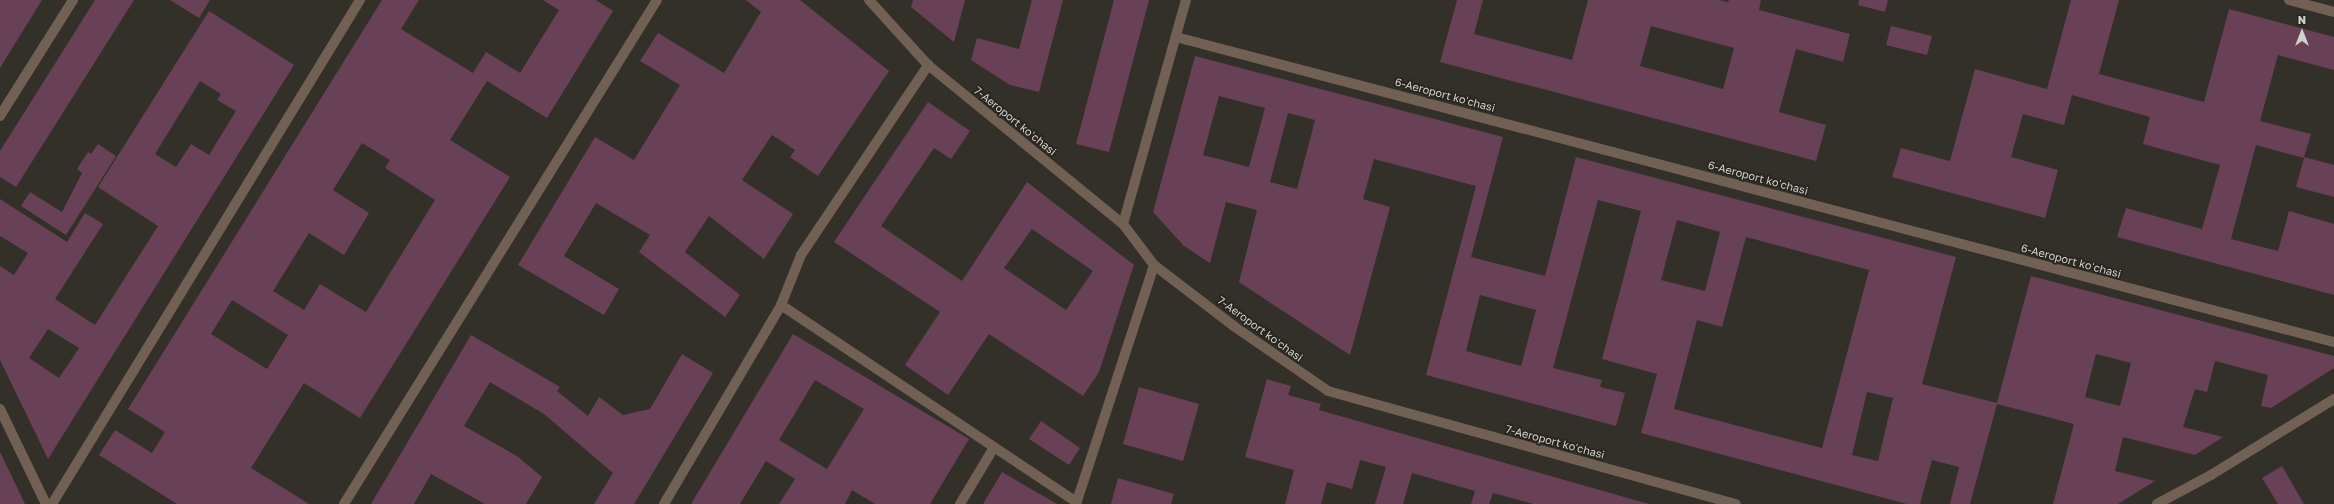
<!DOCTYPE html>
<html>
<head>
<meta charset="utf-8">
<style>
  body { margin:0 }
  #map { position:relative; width:2334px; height:504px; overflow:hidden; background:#332f29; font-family:"Golos Text",sans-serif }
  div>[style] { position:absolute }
  .building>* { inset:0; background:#694156 }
  .street>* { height:10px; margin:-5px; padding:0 5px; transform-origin:5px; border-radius:5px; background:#716054 }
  span { translate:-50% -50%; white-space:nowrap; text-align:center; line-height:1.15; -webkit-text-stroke:3.5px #29251f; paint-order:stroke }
  .street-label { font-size:11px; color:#d3d1cd }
  .north { position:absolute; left:2282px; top:12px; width:40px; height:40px; -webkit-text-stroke:3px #29251f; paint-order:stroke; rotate:0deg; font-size:11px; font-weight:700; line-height:16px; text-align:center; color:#d3d1cd }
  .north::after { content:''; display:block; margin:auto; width:14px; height:18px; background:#d3d1cd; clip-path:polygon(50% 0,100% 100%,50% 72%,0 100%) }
</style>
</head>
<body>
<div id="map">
  <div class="building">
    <i style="clip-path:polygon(0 0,42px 0,0 68px)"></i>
    <i style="clip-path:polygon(95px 0,134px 0,16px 187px,0 177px,0 151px)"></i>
    <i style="clip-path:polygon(170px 0,210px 0,199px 18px)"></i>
    <i style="clip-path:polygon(evenodd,382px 0,419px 0,401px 29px,473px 73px,486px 52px,520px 73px,559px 10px,543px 0,596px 0,613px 11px,547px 118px,487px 81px,450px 140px,510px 177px,360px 418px,304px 383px,251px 468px,309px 504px,177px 504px,99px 455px,115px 430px,152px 453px,165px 432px,128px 409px,382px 0,362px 143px,390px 160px,385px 168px,435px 200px,366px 312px,320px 284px,304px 310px,273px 291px,309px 233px,344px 255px,369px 213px,333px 190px,362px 143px,382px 0,232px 300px,288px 335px,267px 369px,211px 334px,232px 300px)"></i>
    <i style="clip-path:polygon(746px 0,800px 0,889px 71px,818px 176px,790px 157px,795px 150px,772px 135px,742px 180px,793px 214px,764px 259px,709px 216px,685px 252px,740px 295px,725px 317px,639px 252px,650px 235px,596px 203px,564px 256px,619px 289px,604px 315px,518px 265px,595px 137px,634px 160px,680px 85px,640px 61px,658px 33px,724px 73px,761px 12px)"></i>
    <i style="clip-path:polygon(913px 0,965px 0,954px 42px,911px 7px)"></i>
    <i style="clip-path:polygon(1032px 0,1063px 0,1039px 92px,1010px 85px,971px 60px,977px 38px,1019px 49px)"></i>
    <i style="clip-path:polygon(1114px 0,1149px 0,1109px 152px,1076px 144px)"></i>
    <i style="clip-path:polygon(evenodd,1457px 0,1483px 0,1474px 34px,1572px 60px,1588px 0,1719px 0,1728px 2px,1729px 0,1761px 0,1759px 10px,1850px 34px,1843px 62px,1796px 49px,1779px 112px,1826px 125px,1816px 161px,1440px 62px,1457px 0,1651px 26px,1734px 48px,1723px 89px,1640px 66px,1651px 26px)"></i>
    <i style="clip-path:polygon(1859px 0,1888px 0,1885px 12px,1858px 5px)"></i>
    <i style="clip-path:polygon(2071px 0,2119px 0,2099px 74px,2204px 102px,2229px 9px,2334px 37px,2334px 70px,2278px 55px,2260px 121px,2311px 134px,2304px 157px,2334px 165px,2334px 197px,2296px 187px,2304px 158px,2256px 145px,2231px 239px,2278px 251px,2289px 211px,2334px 224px,2334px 295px,2117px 237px,2126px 208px,2202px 229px,2220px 165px,2143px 144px,2150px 117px,2072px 95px,2064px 125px,2023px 114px,2011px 157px,2058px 170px,2045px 218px,1892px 177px,1901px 148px,1950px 161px,1975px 69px,2047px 89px)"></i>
    <i style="clip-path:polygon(evenodd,209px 11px,294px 65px,48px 459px,0 360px,0 266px,14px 275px,28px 253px,0 236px,0 199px,67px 242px,85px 213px,103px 224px,55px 299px,95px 325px,158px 226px,98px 187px,209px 11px,200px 81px,221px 94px,217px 100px,236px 111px,209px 155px,191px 144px,176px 167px,155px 154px,200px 81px,209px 11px,48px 329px,79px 348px,59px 378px,29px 358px,48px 329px)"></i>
    <i style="clip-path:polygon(1891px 26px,1932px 36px,1927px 55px,1886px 45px)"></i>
    <i style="clip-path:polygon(evenodd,1195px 56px,1503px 137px,1471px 257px,1545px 276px,1576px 157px,1956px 257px,1922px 384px,1997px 403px,2031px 276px,2334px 356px,2334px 368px,2271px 408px,2261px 406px,2268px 375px,2215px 361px,2207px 392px,2195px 389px,2183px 427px,2223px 437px,2195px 455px,2123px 437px,2115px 471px,2155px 481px,2118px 504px,2053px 504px,2074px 424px,1997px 404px,1970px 504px,1950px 504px,1959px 467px,1932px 460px,1920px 504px,1907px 504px,1641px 433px,1657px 374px,1602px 359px,1641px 211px,1598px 200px,1553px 368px,1602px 380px,1600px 387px,1625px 393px,1616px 426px,1426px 375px,1476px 186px,1374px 159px,1363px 199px,1390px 207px,1350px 355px,1239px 282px,1257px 210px,1226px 202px,1210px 263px,1184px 246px,1153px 212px,1195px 56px,1219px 96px,1265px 108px,1249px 167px,1203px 155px,1219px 96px,1195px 56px,1288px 113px,1315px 120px,1297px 189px,1270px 182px,1288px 113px,1195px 56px,1677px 220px,1720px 232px,1705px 291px,1661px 280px,1677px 220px,1195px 56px,1746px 237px,1869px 270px,1822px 448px,1674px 409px,1697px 320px,1722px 327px,1746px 237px,1195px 56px,1480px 295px,1536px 310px,1521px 366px,1466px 351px,1480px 295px,1195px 56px,2096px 354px,2131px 363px,2120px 406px,2085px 397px,2096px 354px,1195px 56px,1867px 392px,1893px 398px,1878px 461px,1852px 455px,1867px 392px)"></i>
    <i style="clip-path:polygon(evenodd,928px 102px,970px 131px,951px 159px,934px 148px,881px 226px,962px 281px,1027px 182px,1134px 265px,1099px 372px,1083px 396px,989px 334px,948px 395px,905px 365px,940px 312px,834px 242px,928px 102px,1032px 229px,1093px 271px,1066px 310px,1004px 268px,1032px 229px)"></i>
    <i style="clip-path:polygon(98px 144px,116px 156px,66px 235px,21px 206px,30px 192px,62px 212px,82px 173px,77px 169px,88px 152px,91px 154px)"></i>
    <i style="clip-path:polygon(evenodd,793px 334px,969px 439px,930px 504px,875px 504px,852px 490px,845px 504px,779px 504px,795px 479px,766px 461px,740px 504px,691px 504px,793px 334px,815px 380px,864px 409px,827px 469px,779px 440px,815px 380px)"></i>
    <i style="clip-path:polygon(471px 335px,560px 387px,557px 391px,588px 416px,599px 397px,623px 415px,650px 409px,682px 354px,713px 373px,634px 504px,594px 504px,613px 473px,544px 414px,490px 382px,464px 426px,517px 456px,542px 477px,526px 504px,485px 504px,431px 474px,414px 504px,371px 504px)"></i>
    <i style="clip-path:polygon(1267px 379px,1291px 386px,1288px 395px,1321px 404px,1319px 410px,1649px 504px,1533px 504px,1493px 493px,1489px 504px,1471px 504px,1475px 491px,1412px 473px,1403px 504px,1375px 504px,1386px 467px,1360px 460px,1352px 489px,1327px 482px,1321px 504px,1285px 504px,1294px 470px,1245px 457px)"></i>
    <i style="clip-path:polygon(1139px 387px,1199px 404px,1183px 461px,1123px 444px)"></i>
    <i style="clip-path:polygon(1041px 421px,1080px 448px,1069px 465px,1029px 439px)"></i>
    <i style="clip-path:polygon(0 452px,25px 504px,0 504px)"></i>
    <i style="clip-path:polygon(2282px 466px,2304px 504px,2278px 504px,2262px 478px)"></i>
    <i style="clip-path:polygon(1002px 472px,1057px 504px,983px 504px)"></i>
    <i style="clip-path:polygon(1118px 478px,1174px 494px,1171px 504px,1111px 504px)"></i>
  </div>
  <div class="street">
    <i style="left:869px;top:0;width:88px;rotate:47.8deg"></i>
    <i style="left:928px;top:65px;width:252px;rotate:39.2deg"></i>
    <i style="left:1123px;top:224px;width:51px;rotate:52.9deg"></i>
    <i style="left:1154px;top:265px;width:102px;rotate:37.4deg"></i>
    <i style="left:1235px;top:327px;width:113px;rotate:34.5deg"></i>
    <i style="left:1328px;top:391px;width:423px;rotate:15.5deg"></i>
    <i style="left:2289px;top:0;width:47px;rotate:14.9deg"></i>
    <i style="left:1176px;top:37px;width:1197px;rotate:14.76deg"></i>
    <i style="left:0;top:116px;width:137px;rotate:-57.8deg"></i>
    <i style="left:1123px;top:224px;width:233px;rotate:-74.3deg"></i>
    <i style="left:781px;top:305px;width:355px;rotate:33.7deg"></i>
    <i style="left:0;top:409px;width:106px;rotate:64.2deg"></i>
    <i style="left:52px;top:504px;width:591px;rotate:-58.57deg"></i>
    <i style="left:344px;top:504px;width:593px;rotate:-58.16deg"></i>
    <i style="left:664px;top:504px;width:231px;rotate:-59.5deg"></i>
    <i style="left:781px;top:305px;width:54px;rotate:-68.2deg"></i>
    <i style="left:801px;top:255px;width:229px;rotate:-56.2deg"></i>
    <i style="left:960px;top:504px;width:64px;rotate:-59deg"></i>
    <i style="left:1076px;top:504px;width:251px;rotate:-71.9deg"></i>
    <i style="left:2157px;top:504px;width:61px;rotate:-28.2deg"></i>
    <i style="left:2211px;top:475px;width:145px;rotate:-31.7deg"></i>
  </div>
  <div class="street-label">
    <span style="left:1445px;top:95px;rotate:15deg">6-Aeroport koʻchasi</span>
    <span style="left:1015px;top:121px;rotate:39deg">7-Aeroport koʻchasi</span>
    <span style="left:1758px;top:178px;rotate:15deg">6-Aeroport koʻchasi</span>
    <span style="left:2071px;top:261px;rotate:15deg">6-Aeroport koʻchasi</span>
    <span style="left:1260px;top:329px;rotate:36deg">7-Aeroport koʻchasi</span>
    <span style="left:1555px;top:442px;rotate:15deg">7-Aeroport koʻchasi</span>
  </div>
  <div class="north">N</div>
</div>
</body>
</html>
